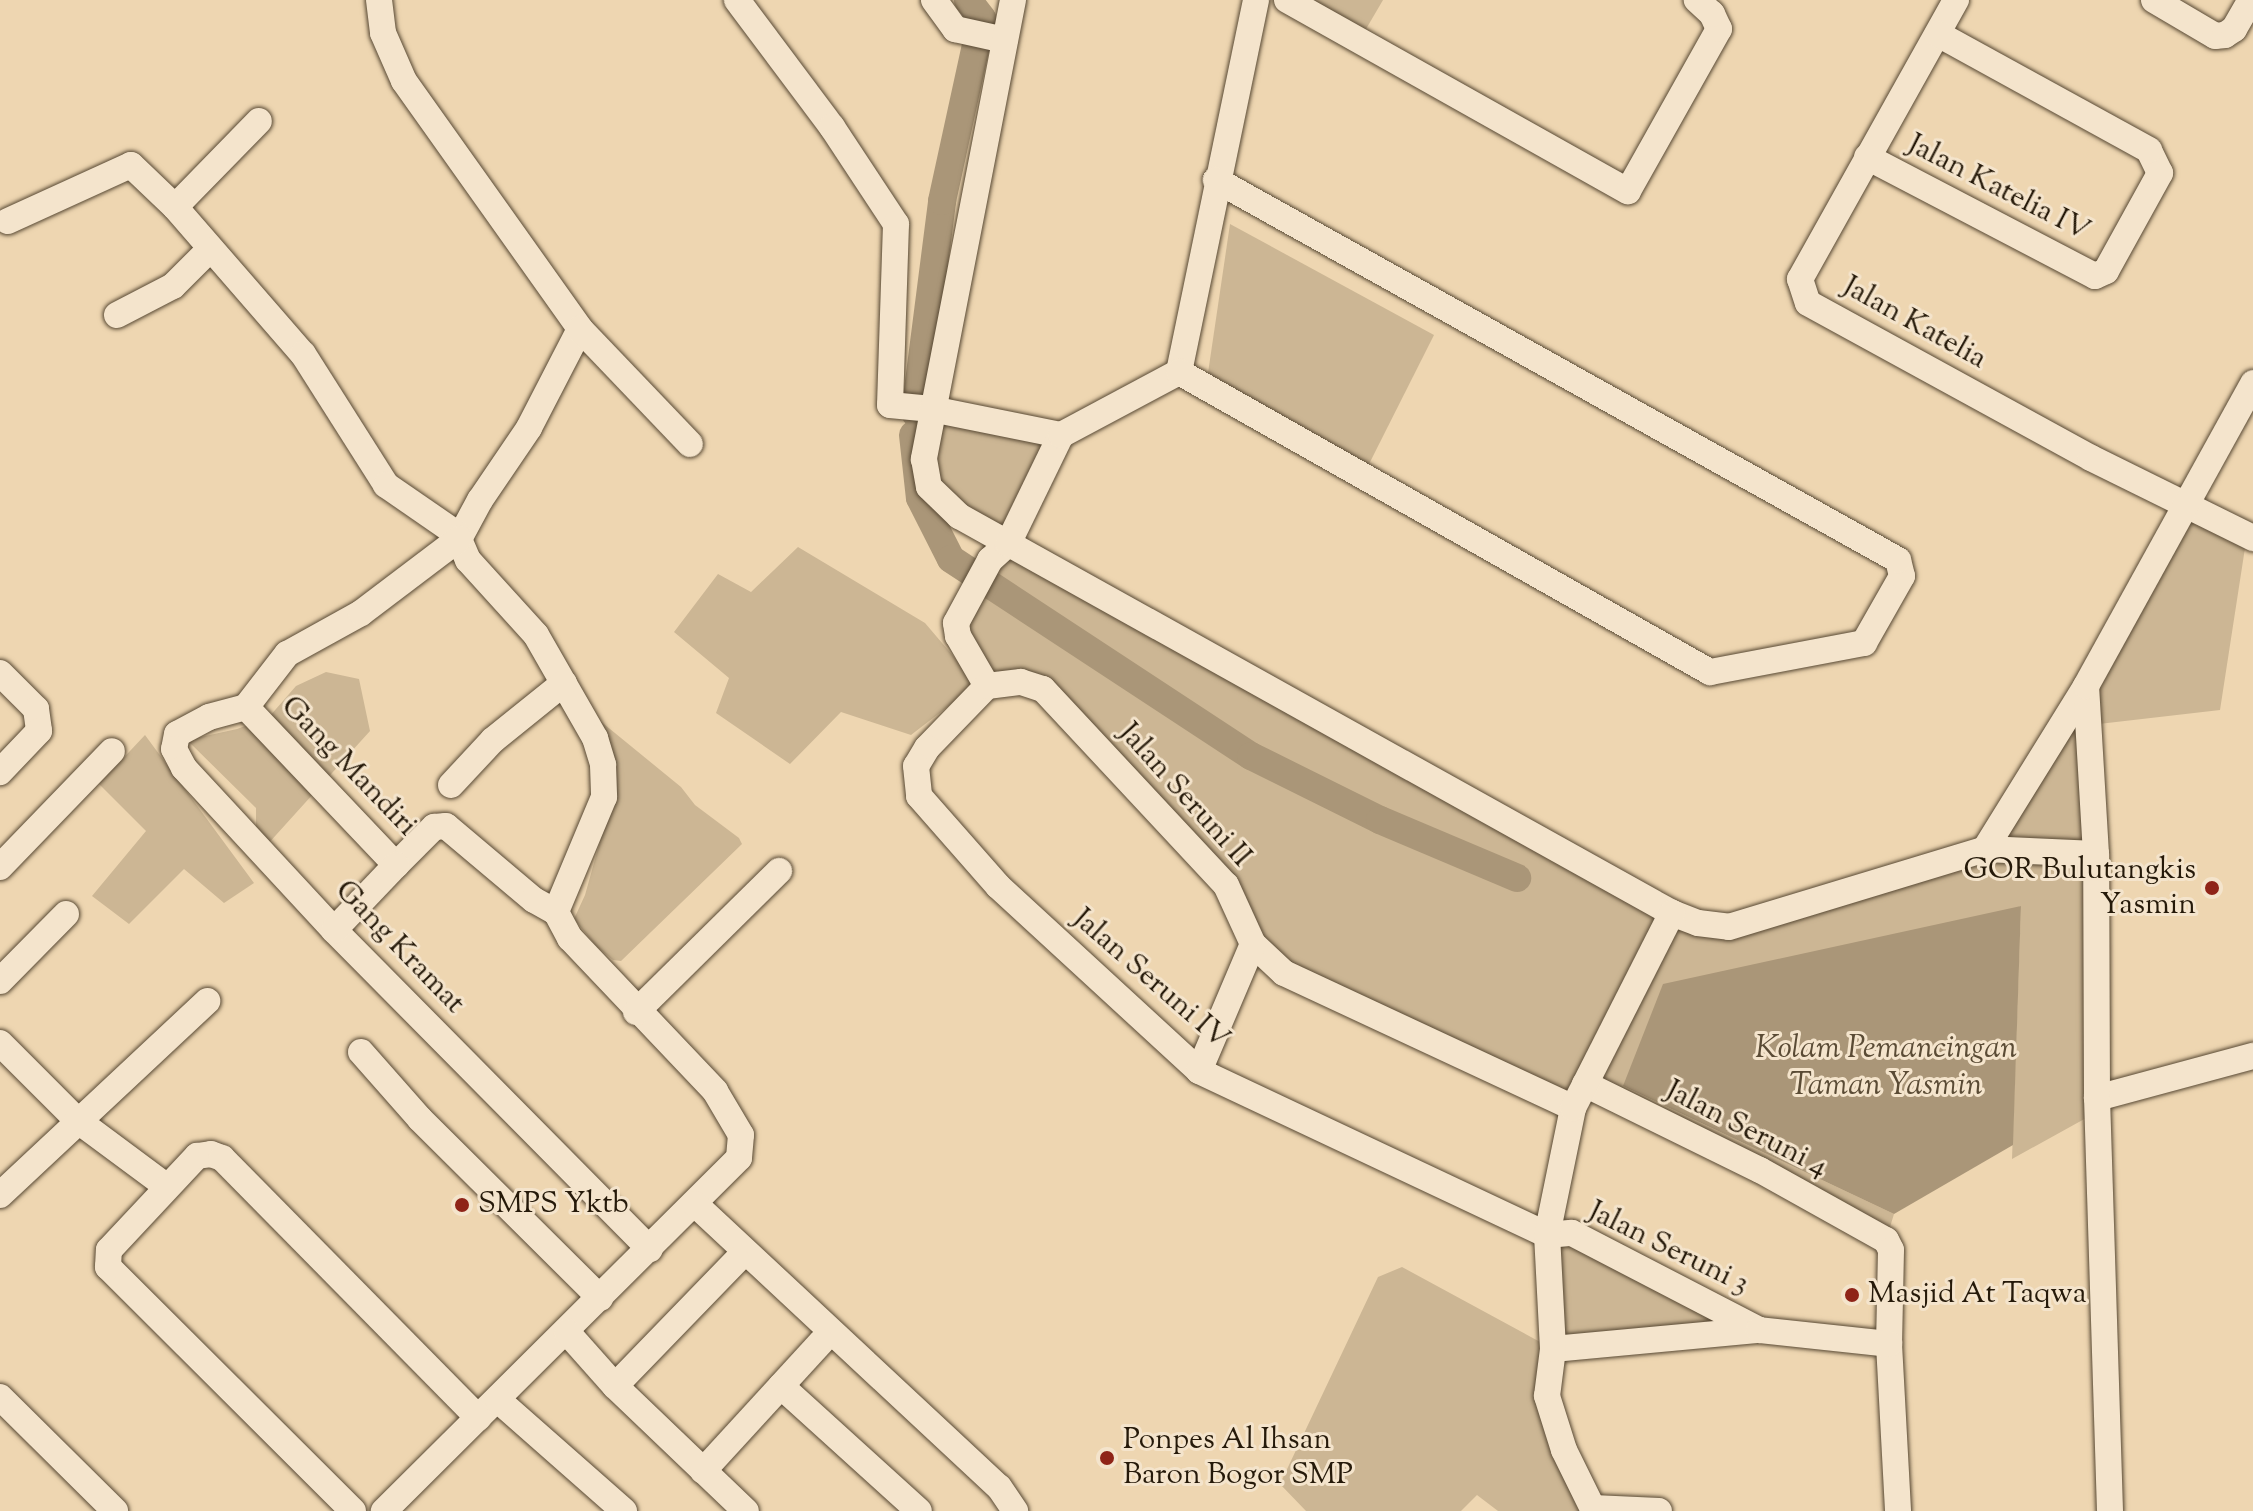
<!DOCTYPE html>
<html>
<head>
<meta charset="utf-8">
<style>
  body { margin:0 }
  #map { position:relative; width:2253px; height:1511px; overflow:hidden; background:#eed6b1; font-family:"Sorts Mill Goudy",serif }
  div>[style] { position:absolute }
  .green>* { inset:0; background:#ccb694 }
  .water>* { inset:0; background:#aa9678 }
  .canal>* { height:28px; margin:-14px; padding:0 14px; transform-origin:14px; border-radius:14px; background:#aa9678 }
  .roads { filter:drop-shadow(0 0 2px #574833) drop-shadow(0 0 2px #574833) }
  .minor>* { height:26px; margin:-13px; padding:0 13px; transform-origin:13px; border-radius:13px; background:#f4e4cc }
  .dots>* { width:22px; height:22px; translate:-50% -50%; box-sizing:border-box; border:4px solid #f4e4cc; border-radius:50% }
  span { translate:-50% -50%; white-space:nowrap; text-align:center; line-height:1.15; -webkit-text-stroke:6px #f4e4cc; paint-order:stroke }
  .street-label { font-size:30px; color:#251909 }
  .poi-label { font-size:30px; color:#251909 }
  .right { translate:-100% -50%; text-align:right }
  .left { translate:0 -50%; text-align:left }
  .water-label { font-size:32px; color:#5a4b35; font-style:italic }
</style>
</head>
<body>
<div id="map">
  <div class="green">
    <i style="clip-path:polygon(1287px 0,1383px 0,1359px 41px)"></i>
    <i style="clip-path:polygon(1230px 224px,1434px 335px,1367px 468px,1208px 373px)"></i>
    <i style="clip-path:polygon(932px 409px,1061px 435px,1008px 544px,1698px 923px,1985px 849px,2090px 706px,2186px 503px,2247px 535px,2220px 710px,2090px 725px,2097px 1112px,2012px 1159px,2021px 906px,1623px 1086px,1894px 1214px,1886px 1240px,1586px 1085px,1573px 1108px,1284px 973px,1226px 885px,1043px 689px,987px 686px,958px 636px,1007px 544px,940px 502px)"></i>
    <i style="clip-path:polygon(798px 547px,925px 623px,977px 684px,911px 735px,841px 712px,790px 764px,716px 713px,729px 678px,674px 632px,718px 574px,751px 592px)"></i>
    <i style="clip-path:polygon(326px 672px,359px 679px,370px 731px,267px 845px,256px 834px,256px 808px,187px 740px,237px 729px,269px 717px,296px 686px)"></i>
    <i style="clip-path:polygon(599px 720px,681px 787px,695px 805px,739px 838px,742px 844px,621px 961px,613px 960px,597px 947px,574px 919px,585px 895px,617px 781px)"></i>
    <i style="clip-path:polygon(145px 735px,254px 883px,224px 903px,184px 869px,129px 924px,92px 896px,146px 831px,99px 784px)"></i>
    <i style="clip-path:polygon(1547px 1235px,1759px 1330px,1553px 1349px,1547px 1396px,1594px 1511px,1498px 1511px,1477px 1495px,1461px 1511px,1306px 1511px,1280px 1484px,1378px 1277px,1402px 1267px,1553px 1349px)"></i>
  </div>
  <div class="water">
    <i style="clip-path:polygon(2021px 906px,2013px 1145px,1894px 1214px,1623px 1086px,1663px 984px)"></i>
  </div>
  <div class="canal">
    <i style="left:915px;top:413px;width:214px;rotate:-82.7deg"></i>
    <i style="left:942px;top:201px;width:187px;rotate:-77.7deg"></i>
    <i style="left:982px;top:18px;width:23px;rotate:-128deg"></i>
    <i style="left:913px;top:435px;width:63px;rotate:83.7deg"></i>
    <i style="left:920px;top:498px;width:68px;rotate:63.1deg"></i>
    <i style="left:951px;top:559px;width:359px;rotate:33.3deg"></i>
    <i style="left:1251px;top:756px;width:144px;rotate:26.4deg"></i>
    <i style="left:1380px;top:820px;width:149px;rotate:22.9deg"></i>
  </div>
  <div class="roads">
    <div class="minor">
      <i style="left:379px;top:0;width:33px;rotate:83deg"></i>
      <i style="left:383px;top:33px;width:52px;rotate:66.4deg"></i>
      <i style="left:404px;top:81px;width:304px;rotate:54.6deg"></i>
      <i style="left:580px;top:329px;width:111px;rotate:117.3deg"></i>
      <i style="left:529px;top:428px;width:87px;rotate:124.2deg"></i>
      <i style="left:480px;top:500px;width:44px;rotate:118.3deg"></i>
      <i style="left:459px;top:539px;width:23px;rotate:67deg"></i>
      <i style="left:468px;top:560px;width:101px;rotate:47.8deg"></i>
      <i style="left:536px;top:635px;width:119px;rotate:60.2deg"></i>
      <i style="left:595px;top:738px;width:28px;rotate:73deg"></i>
      <i style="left:603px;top:765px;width:32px;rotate:88deg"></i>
      <i style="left:604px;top:797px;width:125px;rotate:112.7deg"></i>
      <i style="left:556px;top:912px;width:30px;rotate:62deg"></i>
      <i style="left:570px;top:938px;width:211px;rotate:46.5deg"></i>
      <i style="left:715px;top:1091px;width:51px;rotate:59.4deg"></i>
      <i style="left:741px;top:1135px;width:23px;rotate:95deg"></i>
      <i style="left:739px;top:1158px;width:501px;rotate:135.16deg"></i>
      <i style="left:737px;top:0;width:159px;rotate:53.2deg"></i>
      <i style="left:832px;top:127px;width:116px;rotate:56.6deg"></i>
      <i style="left:896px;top:224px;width:181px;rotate:91.9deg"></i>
      <i style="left:890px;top:405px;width:42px;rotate:5.4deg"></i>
      <i style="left:932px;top:409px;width:132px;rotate:11.4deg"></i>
      <i style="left:934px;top:0;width:36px;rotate:54deg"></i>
      <i style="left:955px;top:29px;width:51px;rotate:12.4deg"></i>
      <i style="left:1013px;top:0;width:468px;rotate:101deg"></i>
      <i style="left:924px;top:459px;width:28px;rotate:80deg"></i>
      <i style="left:929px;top:487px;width:42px;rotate:44deg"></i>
      <i style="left:959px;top:516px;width:816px;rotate:29.11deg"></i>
      <i style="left:1672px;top:913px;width:28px;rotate:21deg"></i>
      <i style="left:1698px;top:923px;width:31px;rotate:7deg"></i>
      <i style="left:1729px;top:927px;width:268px;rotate:-16.9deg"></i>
      <i style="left:1985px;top:849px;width:192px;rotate:-58.2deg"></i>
      <i style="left:1287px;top:0;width:391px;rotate:29.3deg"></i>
      <i style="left:1628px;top:191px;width:186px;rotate:-60.7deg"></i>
      <i style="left:1719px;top:29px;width:17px;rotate:-115deg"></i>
      <i style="left:1712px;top:14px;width:21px;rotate:-137deg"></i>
      <i style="left:1956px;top:0;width:320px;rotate:119.2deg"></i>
      <i style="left:1800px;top:279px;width:25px;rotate:72deg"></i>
      <i style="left:1808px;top:303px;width:323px;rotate:28.7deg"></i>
      <i style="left:2091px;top:458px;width:181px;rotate:26.3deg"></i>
      <i style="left:2154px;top:0;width:71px;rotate:30.5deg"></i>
      <i style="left:2215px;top:36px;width:10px;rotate:-6deg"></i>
      <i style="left:2225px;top:35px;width:11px;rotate:-34deg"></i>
      <i style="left:2234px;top:29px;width:34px;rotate:-60deg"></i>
      <i style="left:1867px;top:157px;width:257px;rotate:27.6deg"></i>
      <i style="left:2095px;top:276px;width:12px;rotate:-24deg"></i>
      <i style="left:2106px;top:271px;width:112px;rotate:-61.1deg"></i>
      <i style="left:2160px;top:173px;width:25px;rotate:-116deg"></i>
      <i style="left:2149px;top:150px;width:241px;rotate:-151.2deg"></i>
      <i style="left:175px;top:207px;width:120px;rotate:-45.7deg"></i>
      <i style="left:8px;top:221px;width:135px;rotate:-24.5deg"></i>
      <i style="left:131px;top:165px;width:61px;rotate:43.7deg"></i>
      <i style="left:175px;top:207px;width:195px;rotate:49deg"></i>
      <i style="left:303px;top:354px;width:155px;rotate:57.6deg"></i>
      <i style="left:386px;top:485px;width:90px;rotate:34.6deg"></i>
      <i style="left:117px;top:315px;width:63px;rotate:-27.4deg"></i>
      <i style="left:173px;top:286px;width:51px;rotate:-45deg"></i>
      <i style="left:580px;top:329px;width:159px;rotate:46.3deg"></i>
      <i style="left:1179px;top:372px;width:380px;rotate:-78.3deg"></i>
      <i style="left:0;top:673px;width:51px;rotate:45deg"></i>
      <i style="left:36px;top:709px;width:22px;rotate:82deg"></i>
      <i style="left:39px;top:731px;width:57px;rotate:133.6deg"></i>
      <i style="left:987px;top:686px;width:58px;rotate:-120.1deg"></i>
      <i style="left:958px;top:636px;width:13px;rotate:-99deg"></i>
      <i style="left:956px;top:623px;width:72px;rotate:-61.6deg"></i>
      <i style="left:990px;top:560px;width:24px;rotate:-42deg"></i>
      <i style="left:1008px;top:544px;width:121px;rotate:-64.1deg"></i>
      <i style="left:1061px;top:435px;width:134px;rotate:-28.1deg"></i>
      <i style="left:1179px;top:372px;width:610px;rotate:29.47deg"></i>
      <i style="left:1710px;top:672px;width:157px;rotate:-10.7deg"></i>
      <i style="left:1864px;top:643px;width:77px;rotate:-60.4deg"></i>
      <i style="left:1902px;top:576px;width:16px;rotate:-104deg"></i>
      <i style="left:1898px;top:560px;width:781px;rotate:-150.87deg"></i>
      <i style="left:987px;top:686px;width:86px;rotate:134.1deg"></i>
      <i style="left:927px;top:748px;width:21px;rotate:121deg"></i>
      <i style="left:916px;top:766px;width:30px;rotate:84deg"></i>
      <i style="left:919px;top:796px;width:120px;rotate:48.7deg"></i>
      <i style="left:998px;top:886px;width:273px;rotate:42.6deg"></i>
      <i style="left:1199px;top:1071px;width:385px;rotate:25.2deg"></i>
      <i style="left:1547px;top:1235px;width:25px;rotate:-5deg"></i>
      <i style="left:1572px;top:1233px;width:211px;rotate:27.4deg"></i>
      <i style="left:987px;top:686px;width:34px;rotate:-7deg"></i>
      <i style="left:1021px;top:682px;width:23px;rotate:18deg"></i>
      <i style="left:1043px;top:689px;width:268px;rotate:47deg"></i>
      <i style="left:1226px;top:885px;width:65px;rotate:65.4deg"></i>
      <i style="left:1253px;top:944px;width:42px;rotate:43.1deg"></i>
      <i style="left:1284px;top:973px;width:319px;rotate:25deg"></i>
      <i style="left:246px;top:707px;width:38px;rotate:165deg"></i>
      <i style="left:209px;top:717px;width:36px;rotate:152deg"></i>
      <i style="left:177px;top:734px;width:15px;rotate:101deg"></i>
      <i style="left:174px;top:749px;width:21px;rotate:62deg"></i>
      <i style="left:184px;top:768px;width:221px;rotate:47.2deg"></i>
      <i style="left:334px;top:930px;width:449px;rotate:45.3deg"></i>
      <i style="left:246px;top:707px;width:218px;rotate:46.5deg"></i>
      <i style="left:396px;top:865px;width:54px;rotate:-45deg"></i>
      <i style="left:434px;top:827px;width:12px;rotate:-5deg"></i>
      <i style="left:446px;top:826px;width:115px;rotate:40.1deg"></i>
      <i style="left:534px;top:900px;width:25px;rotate:29deg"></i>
      <i style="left:246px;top:707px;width:67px;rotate:-52.3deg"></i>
      <i style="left:287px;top:654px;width:85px;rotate:-29deg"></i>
      <i style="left:361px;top:613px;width:123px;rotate:-37.1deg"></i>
      <i style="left:451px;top:785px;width:62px;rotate:-47deg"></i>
      <i style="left:493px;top:740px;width:91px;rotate:-38.8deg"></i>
      <i style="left:1985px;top:849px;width:111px;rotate:2.6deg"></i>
      <i style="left:0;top:867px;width:161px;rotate:-46deg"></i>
      <i style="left:334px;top:930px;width:90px;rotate:-46.4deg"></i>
      <i style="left:0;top:981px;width:94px;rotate:-45.4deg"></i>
      <i style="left:636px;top:1012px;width:201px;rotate:-44.6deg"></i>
      <i style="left:0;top:1043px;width:109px;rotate:45deg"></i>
      <i style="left:77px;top:1120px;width:111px;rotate:36.6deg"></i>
      <i style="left:361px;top:1052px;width:89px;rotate:48.6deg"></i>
      <i style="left:420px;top:1119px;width:254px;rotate:44.8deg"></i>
      <i style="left:1199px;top:1071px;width:138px;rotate:-67deg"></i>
      <i style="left:1585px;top:1084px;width:195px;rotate:26.2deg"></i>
      <i style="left:1760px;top:1170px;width:144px;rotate:29.1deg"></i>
      <i style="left:1886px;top:1240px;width:11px;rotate:63deg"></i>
      <i style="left:1891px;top:1250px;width:94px;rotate:91.2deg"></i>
      <i style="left:1889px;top:1344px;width:167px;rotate:86.9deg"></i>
      <i style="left:2097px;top:1098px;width:162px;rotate:-15.1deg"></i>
      <i style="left:0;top:1195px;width:284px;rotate:-43.1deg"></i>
      <i style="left:695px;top:1204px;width:415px;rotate:43deg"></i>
      <i style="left:999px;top:1487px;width:29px;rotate:56deg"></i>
      <i style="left:567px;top:1332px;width:72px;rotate:48.4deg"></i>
      <i style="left:615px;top:1386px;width:181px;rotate:43.7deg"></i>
      <i style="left:1553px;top:1349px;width:207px;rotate:-5.3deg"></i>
      <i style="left:1759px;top:1330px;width:131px;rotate:6.1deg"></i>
      <i style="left:615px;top:1386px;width:175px;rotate:-45.9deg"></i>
      <i style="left:781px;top:1386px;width:186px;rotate:42.2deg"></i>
      <i style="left:0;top:1397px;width:162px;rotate:44.7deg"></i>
      <i style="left:498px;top:1400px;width:168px;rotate:41.4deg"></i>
      <i style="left:703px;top:1471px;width:175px;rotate:-47.5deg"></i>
      <i style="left:1593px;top:1508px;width:66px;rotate:2.6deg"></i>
      <i style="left:353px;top:1511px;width:346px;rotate:-135.1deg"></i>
      <i style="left:108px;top:1267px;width:17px;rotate:-87deg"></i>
      <i style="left:109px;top:1250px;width:129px;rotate:-46.9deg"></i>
      <i style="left:197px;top:1156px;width:14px;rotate:-8deg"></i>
      <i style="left:211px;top:1154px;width:12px;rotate:20deg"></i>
      <i style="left:222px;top:1158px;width:365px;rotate:45.4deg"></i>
      <i style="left:1594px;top:1511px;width:68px;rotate:-116.2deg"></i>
      <i style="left:1564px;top:1450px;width:57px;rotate:-107.5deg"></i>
      <i style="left:1547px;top:1396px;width:47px;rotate:-82.7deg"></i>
      <i style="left:1553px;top:1349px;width:114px;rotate:-93deg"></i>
      <i style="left:1547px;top:1235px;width:130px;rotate:-78.4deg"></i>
      <i style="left:1573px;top:1108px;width:219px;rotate:-63.1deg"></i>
      <i style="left:2110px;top:1511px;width:413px;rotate:-91.8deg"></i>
      <i style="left:2097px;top:1098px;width:244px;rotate:-90.2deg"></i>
      <i style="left:2096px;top:854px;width:168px;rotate:-93.4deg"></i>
      <i style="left:2086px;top:686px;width:346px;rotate:-61.1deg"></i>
    </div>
  </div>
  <div class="dots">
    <i style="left:2212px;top:888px;background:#8f2418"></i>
    <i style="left:462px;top:1205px;background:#8f2418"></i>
    <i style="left:1852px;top:1295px;background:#8f2418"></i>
    <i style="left:1107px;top:1458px;background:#8f2418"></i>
  </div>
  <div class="street-label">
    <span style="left:1998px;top:189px;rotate:27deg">Jalan Katelia IV</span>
    <span style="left:1914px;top:324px;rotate:29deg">Jalan Katelia</span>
    <span style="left:348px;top:767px;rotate:46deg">Gang Mandiri</span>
    <span style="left:1184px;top:796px;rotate:48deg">Jalan Seruni II</span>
    <span style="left:399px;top:948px;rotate:46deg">Gang Kramat</span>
    <span style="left:1150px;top:980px;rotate:41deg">Jalan Seruni IV</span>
    <span style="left:1746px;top:1130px;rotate:27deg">Jalan Seruni 4</span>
    <span style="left:1668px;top:1249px;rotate:26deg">Jalan Seruni 3</span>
  </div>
  <div class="poi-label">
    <span class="right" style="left:2196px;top:888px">GOR Bulutangkis<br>Yasmin</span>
    <span class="left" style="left:478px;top:1205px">SMPS Yktb</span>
    <span class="left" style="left:1868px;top:1295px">Masjid At Taqwa</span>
    <span class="left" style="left:1123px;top:1458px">Ponpes Al Ihsan<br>Baron Bogor SMP</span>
  </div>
  <div class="water-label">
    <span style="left:1886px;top:1068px">Kolam Pemancingan<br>Taman Yasmin</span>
  </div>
</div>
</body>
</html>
